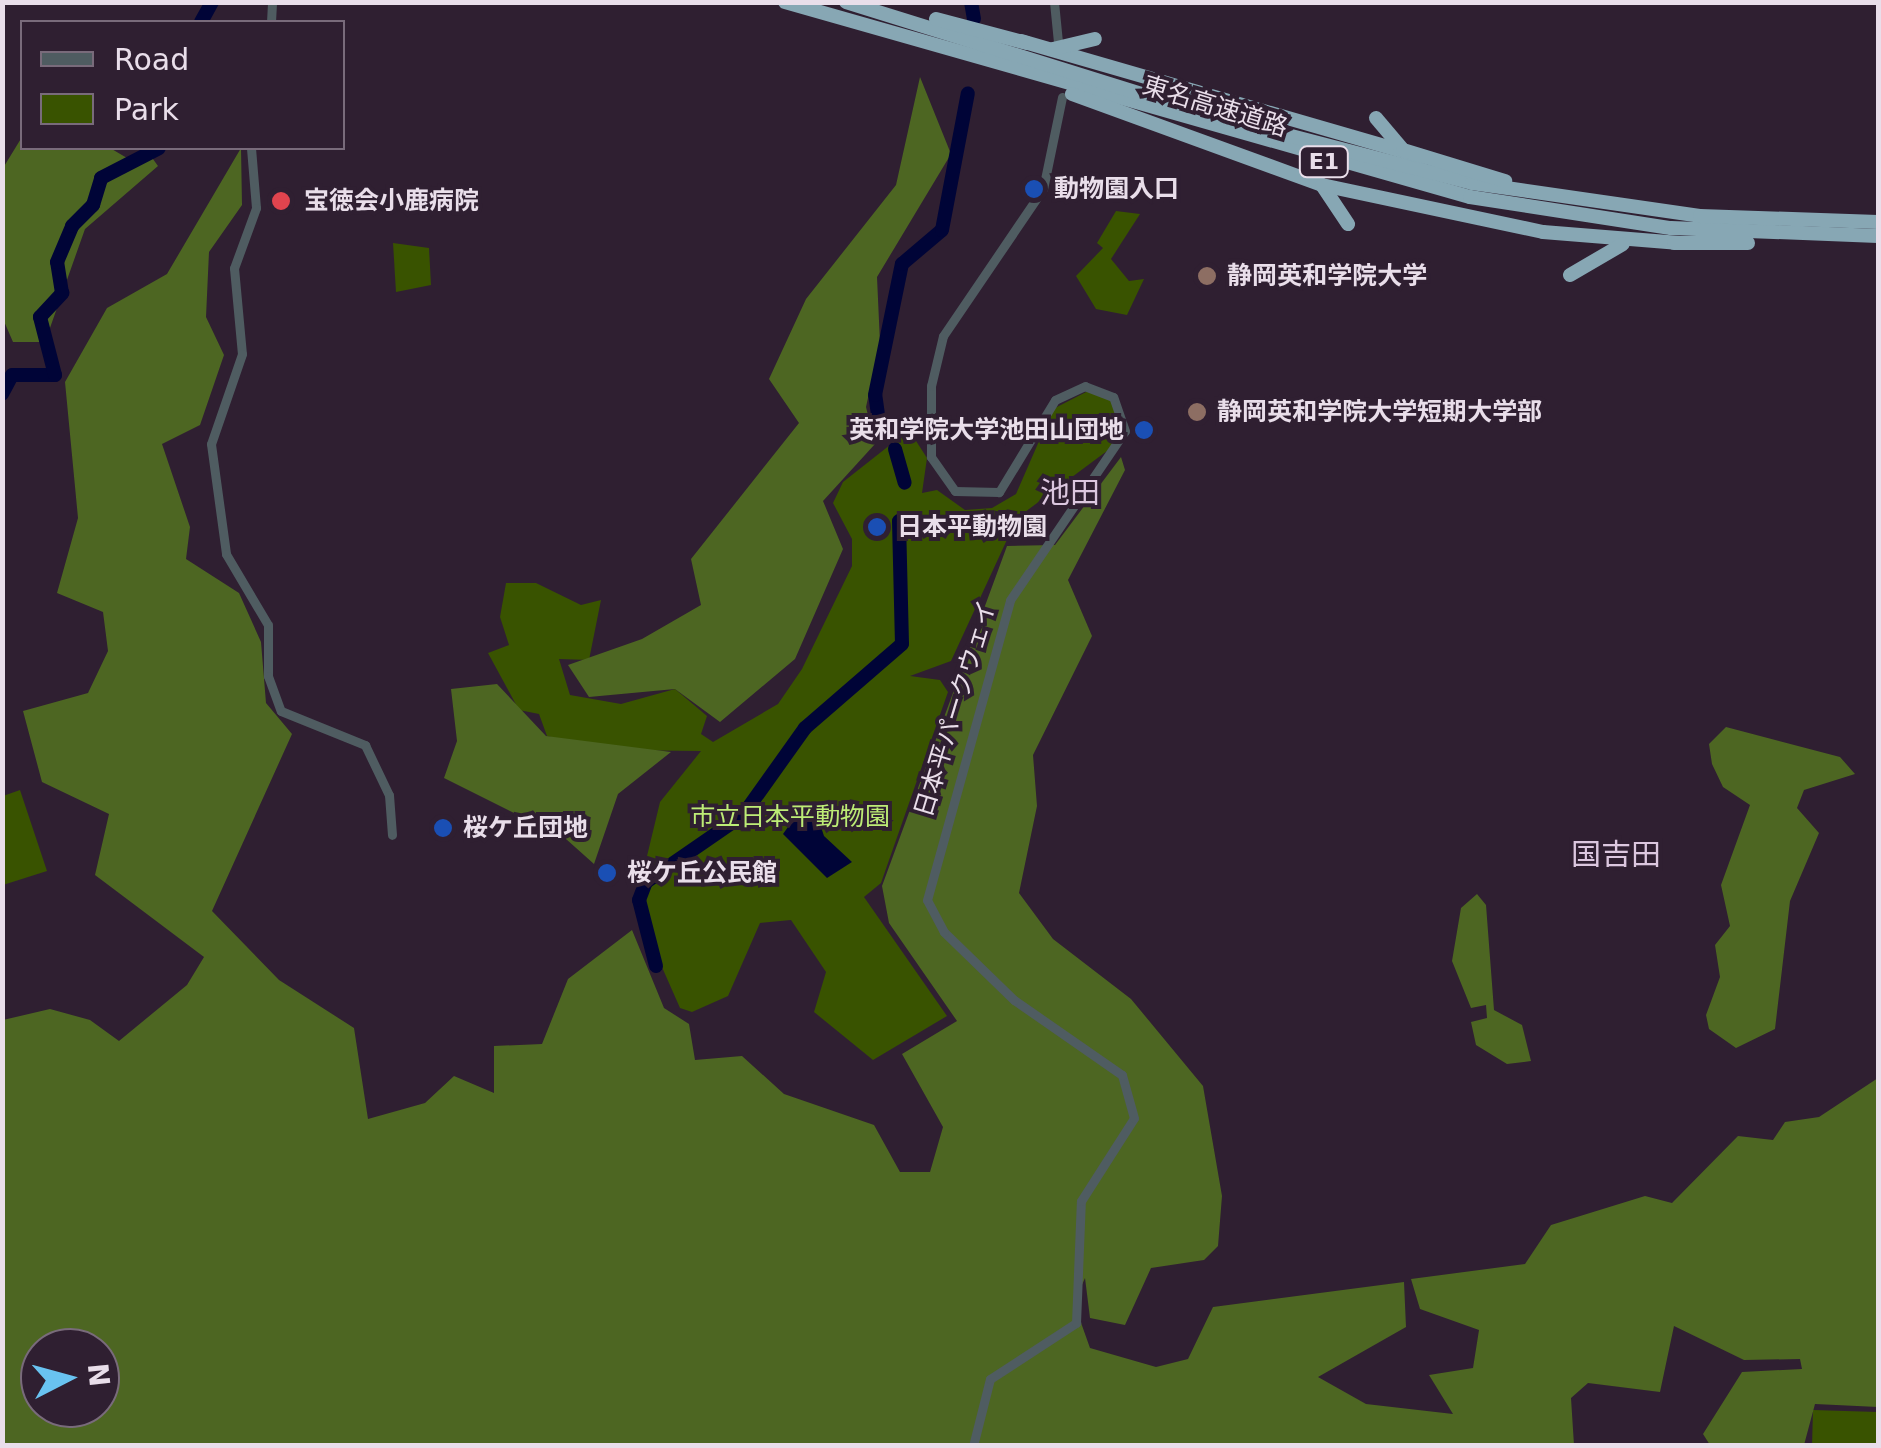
<!DOCTYPE html>
<html>
<head>
<meta charset="utf-8">
<style>
  body { margin:0 }
  #map { position:relative; width:1881px; height:1448px; overflow:hidden; background:#2f1f31; font-family:"DejaVu Sans","Noto Sans JP",sans-serif }
  div>[style] { position:absolute }
  .green>* { inset:0; background:#395300 }
  .forest>* { inset:0; background:#4d6622 }
  .water>* { inset:0; background:#000437 }
  .river>* { height:14px; margin:-7px; padding:0 7px; transform-origin:7px; border-radius:7px; background:#000437 }
  .minor>* { height:9px; margin:-4.5px; padding:0 4.5px; transform-origin:4.5px; border-radius:4.5px; background:#4f5c61 }
  .highway>* { height:14px; margin:-7px; padding:0 7px; transform-origin:7px; border-radius:7px; background:#87a7b4 }
  .dots>* { width:28px; height:28px; translate:-50% -50%; box-sizing:border-box; border:5px solid #2f1f31; border-radius:50% }
  span { translate:-50% -50%; white-space:nowrap; text-align:center; line-height:1.15; -webkit-text-stroke:8px #2f1f31; paint-order:stroke }
  .shield-label span { padding:2px 8px; background:#2f1f31; border:2px solid; border-radius:8px; -webkit-text-stroke-width:0 }
  .shield-label { font-size:22px; color:#e9deea; font-weight:700 }
  .street-label { font-size:25px; color:#e9deea }
  .poi-label { font-size:25px; color:#e9deea; font-weight:700 }
  .left { translate:0 -50%; text-align:left }
  .right { translate:-100% -50%; text-align:right }
  .park-label { font-size:25px; color:#bdec76 }
  .quarter-label { font-size:30px; color:#dcc7df }
  .frame { position:absolute; inset:0; border:5px solid #e9deea; pointer-events:none }
  .legend { position:absolute; left:20px; top:20px; width:325px; height:130px; box-sizing:border-box; background:#2f1f31; border:2px solid #796b7b; margin:0; padding:12px 18px; list-style:none; font-size:30px; color:#e9deea }
  .legend li { display:flex; align-items:center; gap:20px; height:50px }
  .legend b { width:50px; border:2px solid #796b7b }
  .north { position:absolute; left:20px; top:1328px; width:100px; height:100px; box-sizing:border-box; background:#2f1f31; border:2px solid #796b7b; border-radius:50%; rotate:84deg; font-size:28px; font-weight:700; line-height:40px; text-align:center; color:#e9deea }
  .north::after { content:''; display:block; margin:auto; width:35px; height:45px; background:#69c3f1; clip-path:polygon(50% 0,100% 100%,50% 72%,0 100%) }
</style>
</head>
<body>
<div id="map">
  <div class="green">
    <i style="clip-path:polygon(1116px 211px,1140px 214px,1111px 259px,1129px 281px,1144px 279px,1127px 315px,1096px 309px,1076px 276px,1103px 248px,1097px 243px)"></i>
    <i style="clip-path:polygon(393px 243px,429px 248px,431px 285px,396px 292px)"></i>
    <i style="clip-path:polygon(1090px 390px,1112px 401px,1119px 421px,1111px 448px,1017px 518px,951px 661px,910px 676px,940px 680px,948px 692px,881px 883px,864px 897px,947px 1016px,873px 1060px,814px 1012px,826px 972px,791px 920px,760px 923px,728px 996px,692px 1012px,680px 1008px,635px 906px,660px 802px,701px 751px,606px 750px,547px 736px,539px 714px,519px 710px,488px 653px,509px 645px,500px 617px,506px 583px,536px 583px,581px 605px,601px 600px,589px 660px,559px 659px,570px 695px,621px 704px,675px 689px,707px 716px,701px 734px,713px 742px,778px 704px,802px 669px,852px 566px,852px 539px,833px 503px,843px 482px,909px 430px,927px 458px,922px 493px,937px 490px,965px 510px,992px 508px,1016px 494px,1053px 409px)"></i>
    <i style="clip-path:polygon(20px 790px,47px 871px,3px 885px,3px 796px)"></i>
    <i style="clip-path:polygon(1813px 1410px,1878px 1412px,1878px 1445px,1812px 1446px)"></i>
  </div>
  <div class="forest">
    <i style="clip-path:polygon(920px 77px,951px 154px,877px 277px,880px 343px,866px 407px,875px 444px,823px 501px,843px 549px,795px 659px,720px 722px,675px 689px,589px 697px,568px 665px,642px 639px,701px 605px,691px 559px,799px 423px,769px 379px,806px 299px,896px 185px)"></i>
    <i style="clip-path:polygon(22px 137px,22px 148px,110px 148px,127px 158px,145px 148px,158px 166px,85px 229px,45px 342px,13px 342px,3px 319px,3px 168px)"></i>
    <i style="clip-path:polygon(evenodd,241px 148px,242px 205px,209px 252px,206px 317px,224px 355px,200px 425px,162px 444px,190px 527px,186px 559px,239px 593px,261px 642px,266px 703px,292px 734px,212px 911px,279px 980px,354px 1028px,368px 1119px,425px 1103px,454px 1076px,494px 1093px,494px 1046px,542px 1044px,568px 979px,632px 930px,664px 1008px,689px 1024px,695px 1060px,742px 1056px,784px 1094px,874px 1125px,900px 1172px,930px 1172px,943px 1127px,902px 1054px,957px 1021px,889px 923px,882px 886px,1007px 546px,1055px 545px,1121px 457px,1125px 470px,1068px 580px,1092px 636px,1033px 755px,1037px 806px,1019px 893px,1053px 939px,1131px 999px,1203px 1086px,1222px 1196px,1218px 1246px,1204px 1260px,1151px 1268px,1125px 1325px,1090px 1318px,1085px 1278px,1074px 1303px,1090px 1348px,1156px 1367px,1188px 1359px,1213px 1307px,1404px 1282px,1406px 1327px,1318px 1377px,1366px 1404px,1453px 1414px,1429px 1375px,1473px 1368px,1479px 1330px,1420px 1309px,1411px 1279px,1525px 1264px,1551px 1225px,1645px 1196px,1672px 1203px,1738px 1136px,1773px 1140px,1785px 1122px,1819px 1117px,1878px 1078px,1878px 1407px,1815px 1404px,1804px 1445px,1710px 1445px,1703px 1434px,1742px 1372px,1802px 1369px,1800px 1359px,1744px 1360px,1674px 1326px,1660px 1392px,1588px 1383px,1571px 1398px,1574px 1445px,3px 1446px,3px 1020px,50px 1009px,90px 1020px,119px 1041px,187px 985px,204px 957px,95px 875px,109px 814px,42px 782px,23px 711px,88px 693px,108px 651px,103px 612px,57px 593px,78px 518px,65px 382px,107px 308px,167px 274px,241px 148px,40px 1348px,100px 1348px,100px 1408px,40px 1408px,40px 1348px)"></i>
    <i style="clip-path:polygon(497px 684px,546px 736px,671px 752px,618px 794px,594px 864px,566px 839px,444px 778px,457px 741px,451px 689px)"></i>
    <i style="clip-path:polygon(1726px 727px,1840px 757px,1855px 774px,1804px 790px,1797px 808px,1819px 833px,1790px 901px,1775px 1029px,1736px 1048px,1709px 1029px,1706px 1015px,1720px 977px,1715px 945px,1730px 926px,1721px 885px,1750px 805px,1723px 787px,1712px 764px,1709px 744px)"></i>
    <i style="clip-path:polygon(1477px 894px,1486px 905px,1494px 1010px,1522px 1025px,1531px 1061px,1507px 1064px,1476px 1045px,1471px 1022px,1487px 1018px,1486px 1005px,1471px 1008px,1452px 961px,1461px 908px)"></i>
  </div>
  <div class="water">
    <i style="clip-path:polygon(828px 806px,817px 815px,824px 836px,852px 862px,827px 878px,783px 834px,798px 813px)"></i>
  </div>
  <div class="river">
    <i style="left:971px;top:2px;width:17px;rotate:80deg"></i>
    <i style="left:201px;top:22px;width:23px;rotate:-61deg"></i>
    <i style="left:2px;top:394px;width:21px;rotate:-62deg"></i>
    <i style="left:12px;top:375px;width:43px"></i>
    <i style="left:55px;top:375px;width:60px;rotate:-104.5deg"></i>
    <i style="left:40px;top:317px;width:33px;rotate:-47deg"></i>
    <i style="left:62px;top:293px;width:31px;rotate:-99deg"></i>
    <i style="left:57px;top:262px;width:39px;rotate:-67deg"></i>
    <i style="left:72px;top:226px;width:30px;rotate:-45deg"></i>
    <i style="left:93px;top:205px;width:28px;rotate:-73deg"></i>
    <i style="left:101px;top:178px;width:65px;rotate:-27.3deg"></i>
    <i style="left:880px;top:429px;width:34px;rotate:-98deg"></i>
    <i style="left:875px;top:395px;width:134px;rotate:-78.4deg"></i>
    <i style="left:902px;top:264px;width:52px;rotate:-40.4deg"></i>
    <i style="left:942px;top:230px;width:139px;rotate:-79.3deg"></i>
    <i style="left:895px;top:449px;width:35px;rotate:74deg"></i>
    <i style="left:656px;top:966px;width:68px;rotate:-104.4deg"></i>
    <i style="left:639px;top:900px;width:19px;rotate:-69deg"></i>
    <i style="left:646px;top:882px;width:118px;rotate:-34.6deg"></i>
    <i style="left:743px;top:815px;width:107px;rotate:-54.5deg"></i>
    <i style="left:805px;top:728px;width:128px;rotate:-40.9deg"></i>
    <i style="left:902px;top:644px;width:123px;rotate:-91.4deg"></i>
  </div>
  <div class="minor">
    <i style="left:1054px;top:2px;width:40px;rotate:84.3deg"></i>
    <i style="left:271px;top:22px;width:20px;rotate:-87deg"></i>
    <i style="left:251px;top:148px;width:60px;rotate:85.2deg"></i>
    <i style="left:256px;top:208px;width:64px;rotate:110.1deg"></i>
    <i style="left:234px;top:268px;width:86px;rotate:84.7deg"></i>
    <i style="left:242px;top:354px;width:95px;rotate:109deg"></i>
    <i style="left:211px;top:444px;width:111px;rotate:82.2deg"></i>
    <i style="left:226px;top:554px;width:82px;rotate:59.4deg"></i>
    <i style="left:268px;top:625px;width:51px;rotate:90deg"></i>
    <i style="left:268px;top:676px;width:37px;rotate:70deg"></i>
    <i style="left:281px;top:711px;width:91px;rotate:22deg"></i>
    <i style="left:365px;top:745px;width:55px;rotate:64.4deg"></i>
    <i style="left:389px;top:795px;width:40px;rotate:85.7deg"></i>
    <i style="left:973px;top:1446px;width:69px;rotate:-75.8deg"></i>
    <i style="left:990px;top:1379px;width:103px;rotate:-33.1deg"></i>
    <i style="left:1076px;top:1323px;width:122px;rotate:-87.7deg"></i>
    <i style="left:1081px;top:1201px;width:98px;rotate:-57.4deg"></i>
    <i style="left:1134px;top:1118px;width:45px;rotate:-105.6deg"></i>
    <i style="left:1122px;top:1075px;width:131px;rotate:-145.2deg"></i>
    <i style="left:1014px;top:1000px;width:98px;rotate:-135.8deg"></i>
    <i style="left:944px;top:932px;width:36px;rotate:-118deg"></i>
    <i style="left:927px;top:900px;width:311px;rotate:-74.5deg"></i>
    <i style="left:1010px;top:600px;width:204px;rotate:-55.8deg"></i>
    <i style="left:1125px;top:431px;width:36px;rotate:-109deg"></i>
    <i style="left:1113px;top:397px;width:30px;rotate:-159deg"></i>
    <i style="left:1085px;top:386px;width:33px;rotate:155deg"></i>
    <i style="left:1055px;top:400px;width:108px;rotate:121.3deg"></i>
    <i style="left:999px;top:492px;width:44px;rotate:-178.7deg"></i>
    <i style="left:955px;top:491px;width:42px;rotate:-125.2deg"></i>
    <i style="left:931px;top:457px;width:71px;rotate:-90deg"></i>
    <i style="left:931px;top:386px;width:51px;rotate:-76.5deg"></i>
    <i style="left:943px;top:336px;width:178px;rotate:-55.8deg"></i>
    <i style="left:1043px;top:189px;width:94px;rotate:-78.3deg"></i>
  </div>
  <div class="highway">
    <i style="left:785px;top:2px;width:712px;rotate:15.89deg"></i>
    <i style="left:1470px;top:197px;width:203px;rotate:8.8deg"></i>
    <i style="left:1671px;top:228px;width:207px;rotate:2.2deg"></i>
    <i style="left:846px;top:2px;width:374px;rotate:17.3deg"></i>
    <i style="left:1203px;top:113px;width:278px;rotate:14.6deg"></i>
    <i style="left:1472px;top:183px;width:230px;rotate:8.2deg"></i>
    <i style="left:1700px;top:216px;width:178px;rotate:1.9deg"></i>
    <i style="left:936px;top:19px;width:94px;rotate:14.8deg"></i>
    <i style="left:1021px;top:41px;width:418px;rotate:16.1deg"></i>
    <i style="left:1053px;top:49px;width:43px;rotate:-13.4deg"></i>
    <i style="left:1072px;top:94px;width:266px;rotate:20deg"></i>
    <i style="left:1322px;top:185px;width:47px;rotate:56.3deg"></i>
    <i style="left:1376px;top:118px;width:42px;rotate:49.8deg"></i>
    <i style="left:1403px;top:150px;width:107px;rotate:16.9deg"></i>
    <i style="left:1322px;top:185px;width:226px;rotate:12deg"></i>
    <i style="left:1543px;top:232px;width:137px;rotate:4.6deg"></i>
    <i style="left:1674px;top:243px;width:74px"></i>
    <i style="left:1570px;top:275px;width:61px;rotate:-30.3deg"></i>
  </div>
  <div class="dots">
    <i style="left:1034px;top:189px;background:#1a4fb4"></i>
    <i style="left:281px;top:201px;background:#e0444e"></i>
    <i style="left:1207px;top:276px;background:#8d6e63"></i>
    <i style="left:1197px;top:412px;background:#8d6e63"></i>
    <i style="left:1144px;top:430px;background:#1a4fb4"></i>
    <i style="left:877px;top:527px;background:#1a4fb4"></i>
    <i style="left:443px;top:828px;background:#1a4fb4"></i>
    <i style="left:607px;top:873px;background:#1a4fb4"></i>
  </div>
  <div class="shield-label">
    <span style="left:1324px;top:162px">E1</span>
  </div>
  <div class="street-label">
    <span style="left:1215px;top:107px;rotate:17deg">東名高速道路</span>
    <span style="left:956px;top:709px;rotate:-73deg">日本平パークウェイ</span>
  </div>
  <div class="poi-label">
    <span class="left" style="left:1054px;top:189px">動物園入口</span>
    <span class="left" style="left:304px;top:201px">宝徳会小鹿病院</span>
    <span class="left" style="left:1227px;top:276px">静岡英和学院大学</span>
    <span class="left" style="left:1217px;top:412px">静岡英和学院大学短期大学部</span>
    <span class="right" style="left:1124px;top:430px">英和学院大学池田山団地</span>
    <span class="left" style="left:897px;top:527px">日本平動物園</span>
    <span class="left" style="left:463px;top:828px">桜ケ丘団地</span>
    <span class="left" style="left:627px;top:873px">桜ケ丘公民館</span>
  </div>
  <div class="park-label">
    <span style="left:790px;top:817px">市立日本平動物園</span>
  </div>
  <div class="quarter-label">
    <span style="left:1070px;top:493px">池田</span>
    <span style="left:1616px;top:855px">国吉田</span>
  </div>
  <div class="frame"></div>
  <ul class="legend">
  <li><b style="height:12px;background:#4f5c61"></b>Road</li>
  <li><b style="height:28px;background:#395300"></b>Park</li>
  </ul>
  <div class="north">N</div>
</div>
</body>
</html>
